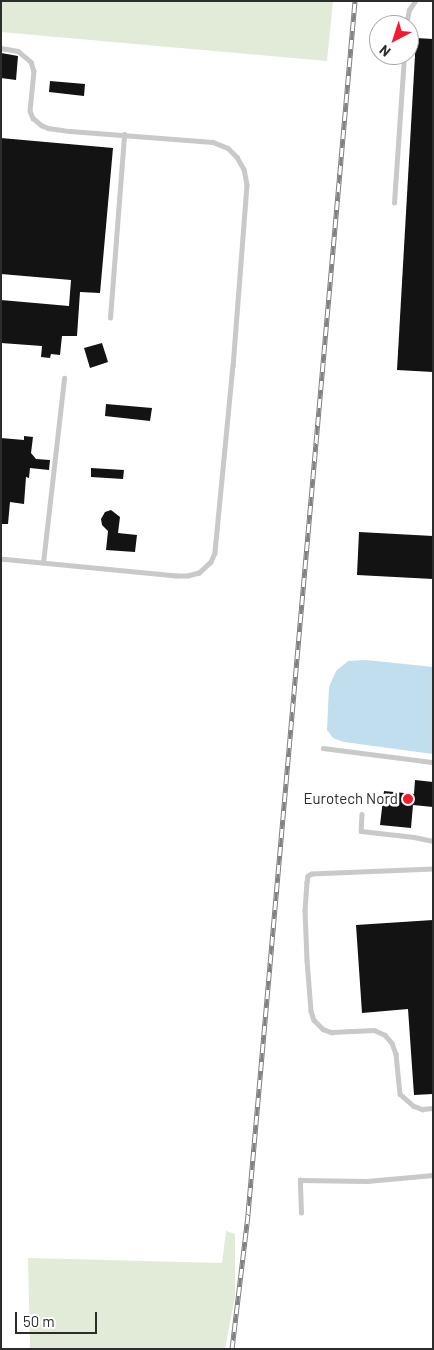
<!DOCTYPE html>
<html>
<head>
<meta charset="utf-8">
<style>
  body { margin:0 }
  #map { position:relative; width:434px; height:1350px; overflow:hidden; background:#fff; font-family:Barlow,sans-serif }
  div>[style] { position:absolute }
  .green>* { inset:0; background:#e2ebd7 }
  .water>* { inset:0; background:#c0deee }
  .building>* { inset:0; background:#131313 }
  .lane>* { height:4.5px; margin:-2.25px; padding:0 2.25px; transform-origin:2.25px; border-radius:2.25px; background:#c9c9c9 }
  .rail>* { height:5px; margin-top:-2.5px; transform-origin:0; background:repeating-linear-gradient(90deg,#fff 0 9px,#818181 0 18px); box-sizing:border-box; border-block:1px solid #818181 }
  .dots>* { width:14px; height:14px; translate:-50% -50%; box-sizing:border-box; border:2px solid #fff; border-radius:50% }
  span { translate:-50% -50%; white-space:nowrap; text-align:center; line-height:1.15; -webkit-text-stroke:5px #fff; paint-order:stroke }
  .poi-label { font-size:15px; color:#2c2c2c }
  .right { translate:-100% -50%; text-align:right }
  .frame { position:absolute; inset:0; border:2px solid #2c2c2c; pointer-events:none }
  .north { position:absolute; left:369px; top:15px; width:50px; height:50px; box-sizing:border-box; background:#fff; border:1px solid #ababab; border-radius:50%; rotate:220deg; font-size:14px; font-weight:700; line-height:20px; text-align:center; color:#2c2c2c }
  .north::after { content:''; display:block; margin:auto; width:18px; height:22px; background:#f61a31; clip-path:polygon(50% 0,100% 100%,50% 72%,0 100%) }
  .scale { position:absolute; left:15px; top:1312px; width:82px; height:22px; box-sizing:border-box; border:2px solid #2c2c2c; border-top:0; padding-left:6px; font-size:15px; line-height:18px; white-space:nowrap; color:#2c2c2c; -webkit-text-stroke:4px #fff; paint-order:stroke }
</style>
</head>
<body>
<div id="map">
  <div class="green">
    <i style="clip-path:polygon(1px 1px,333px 1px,327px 61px,1px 32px)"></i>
    <i style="clip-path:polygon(226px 1231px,235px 1234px,235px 1296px,225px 1349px,30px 1349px,28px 1258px,222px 1263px)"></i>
  </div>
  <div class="water">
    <i style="clip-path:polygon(366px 660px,433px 667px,433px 754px,344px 742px,333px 738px,327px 730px,329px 687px,336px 671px,348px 661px)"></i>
  </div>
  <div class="building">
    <i style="clip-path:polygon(416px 38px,433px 39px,433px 372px,397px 370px)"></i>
    <i style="clip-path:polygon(1px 53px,18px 56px,16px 80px,1px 78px)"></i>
    <i style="clip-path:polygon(50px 81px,85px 84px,84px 96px,49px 92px)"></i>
    <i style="clip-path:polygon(1px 138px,113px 148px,100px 293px,80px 292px,77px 336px,62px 336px,60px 355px,51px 354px,50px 358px,41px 357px,42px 346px,1px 343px,1px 300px,69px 306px,71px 280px,1px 274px)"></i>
    <i style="clip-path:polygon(102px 343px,108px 362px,90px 368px,84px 348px)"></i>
    <i style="clip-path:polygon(106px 404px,152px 408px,150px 421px,105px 416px)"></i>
    <i style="clip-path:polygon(24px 436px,33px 437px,31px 453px,36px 459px,50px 460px,49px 470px,30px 468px,29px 478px,26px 477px,24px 504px,10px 502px,8px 524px,1px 524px,1px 438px,24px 440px)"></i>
    <i style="clip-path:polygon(91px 468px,124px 470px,123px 479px,91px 477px)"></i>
    <i style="clip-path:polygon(111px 510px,120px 517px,118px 533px,137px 535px,135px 552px,106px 550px,108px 531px,102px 525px,101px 519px,105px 512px)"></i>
    <i style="clip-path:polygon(359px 532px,433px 536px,433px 579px,357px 575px)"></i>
    <i style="clip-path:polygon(415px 780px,433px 782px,433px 807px,413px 805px,411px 828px,380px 825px,384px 791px,414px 794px)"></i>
    <i style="clip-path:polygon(433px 920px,433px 1094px,414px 1095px,408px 1009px,362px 1013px,356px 925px)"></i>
  </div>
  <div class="lane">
    <i style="left:406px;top:25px;width:15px;rotate:-79deg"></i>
    <i style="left:409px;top:10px;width:11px;rotate:-56deg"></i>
    <i style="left:1px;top:48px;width:17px;rotate:10deg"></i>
    <i style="left:18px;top:51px;width:17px;rotate:40deg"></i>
    <i style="left:31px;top:62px;width:9px;rotate:72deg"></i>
    <i style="left:34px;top:71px;width:40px;rotate:95.7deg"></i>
    <i style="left:30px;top:111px;width:8px;rotate:67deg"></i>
    <i style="left:33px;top:118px;width:11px;rotate:41deg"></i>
    <i style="left:41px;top:125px;width:8px;rotate:23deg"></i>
    <i style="left:48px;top:128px;width:22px;rotate:8deg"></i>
    <i style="left:70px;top:131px;width:143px;rotate:4.4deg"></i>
    <i style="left:213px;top:142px;width:16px;rotate:22deg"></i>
    <i style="left:228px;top:148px;width:13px;rotate:45deg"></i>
    <i style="left:237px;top:157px;width:14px;rotate:60deg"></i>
    <i style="left:244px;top:169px;width:16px;rotate:79deg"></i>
    <i style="left:247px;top:185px;width:181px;rotate:94.4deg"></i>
    <i style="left:233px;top:365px;width:189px;rotate:95.5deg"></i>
    <i style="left:215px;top:553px;width:10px;rotate:114deg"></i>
    <i style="left:211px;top:562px;width:16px;rotate:137deg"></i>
    <i style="left:199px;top:573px;width:11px;rotate:165deg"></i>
    <i style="left:188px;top:576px;width:12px;rotate:180deg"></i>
    <i style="left:176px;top:576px;width:176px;rotate:-174.5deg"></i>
    <i style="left:394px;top:203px;width:148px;rotate:-86.1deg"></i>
    <i style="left:110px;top:318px;width:184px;rotate:-85.6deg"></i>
    <i style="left:43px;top:563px;width:186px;rotate:-83.5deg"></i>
    <i style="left:323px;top:748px;width:111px;rotate:7.3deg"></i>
    <i style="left:362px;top:814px;width:17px;rotate:93deg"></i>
    <i style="left:361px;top:831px;width:53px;rotate:6.5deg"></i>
    <i style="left:414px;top:837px;width:19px;rotate:12deg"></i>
    <i style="left:433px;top:869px;width:121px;rotate:177.6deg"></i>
    <i style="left:312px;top:874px;width:4px;rotate:153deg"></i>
    <i style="left:308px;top:876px;width:6px;rotate:99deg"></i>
    <i style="left:307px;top:882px;width:28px;rotate:94deg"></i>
    <i style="left:305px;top:910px;width:50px;rotate:87.7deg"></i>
    <i style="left:307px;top:960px;width:51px;rotate:85.5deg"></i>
    <i style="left:311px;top:1011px;width:9px;rotate:72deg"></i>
    <i style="left:314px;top:1020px;width:13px;rotate:45deg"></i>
    <i style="left:323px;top:1029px;width:9px;rotate:21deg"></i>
    <i style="left:331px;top:1032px;width:43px;rotate:-2.7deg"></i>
    <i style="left:374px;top:1030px;width:12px;rotate:24deg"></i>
    <i style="left:385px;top:1035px;width:11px;rotate:49deg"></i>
    <i style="left:392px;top:1043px;width:12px;rotate:70deg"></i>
    <i style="left:396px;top:1054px;width:40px;rotate:84.3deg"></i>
    <i style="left:400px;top:1094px;width:18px;rotate:41deg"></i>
    <i style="left:414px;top:1106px;width:9px;rotate:21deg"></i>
    <i style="left:422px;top:1109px;width:11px;rotate:-5deg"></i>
    <i style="left:301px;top:1213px;width:33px;rotate:-92deg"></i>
    <i style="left:300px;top:1180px;width:67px;rotate:0.9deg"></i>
    <i style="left:367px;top:1181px;width:66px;rotate:-5.2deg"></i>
  </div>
  <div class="rail">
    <i style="left:232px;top:1349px;width:136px;rotate:-83.2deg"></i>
    <i style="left:248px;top:1214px;width:1218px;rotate:-84.96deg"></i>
  </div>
  <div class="dots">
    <i style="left:408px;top:799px;background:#f61a31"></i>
  </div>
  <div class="poi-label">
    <span class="right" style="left:398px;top:799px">Eurotech Nord</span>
  </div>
  <div class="frame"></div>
  <div class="north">N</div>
  <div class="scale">50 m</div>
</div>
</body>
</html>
